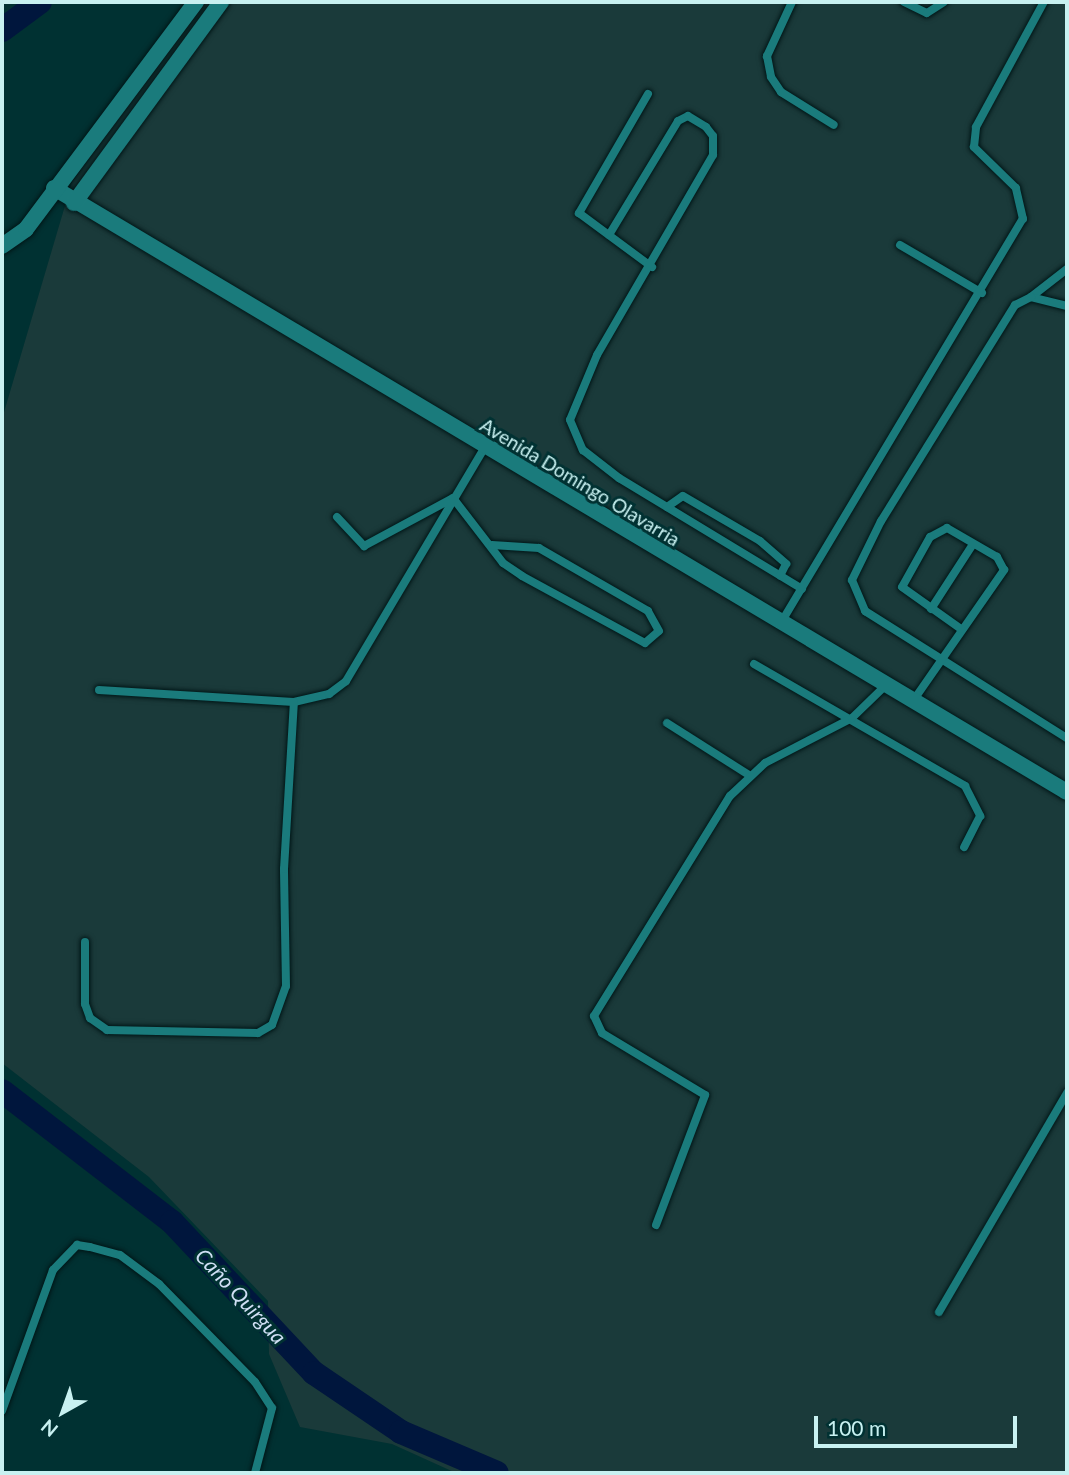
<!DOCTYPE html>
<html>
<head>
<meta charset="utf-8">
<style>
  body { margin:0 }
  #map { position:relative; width:1069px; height:1475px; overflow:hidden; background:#003132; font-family:Lato,sans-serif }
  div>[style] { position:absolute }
  .built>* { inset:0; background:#1a3a3a }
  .river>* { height:24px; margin:-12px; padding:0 12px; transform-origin:12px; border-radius:12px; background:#00163d }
  .roads { filter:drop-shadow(0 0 2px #001617) drop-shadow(0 0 2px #001617) }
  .service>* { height:8px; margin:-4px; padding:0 4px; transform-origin:4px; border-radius:4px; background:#1a7b7c }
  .minor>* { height:16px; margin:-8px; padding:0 8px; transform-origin:8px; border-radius:8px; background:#1a7b7c }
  span { translate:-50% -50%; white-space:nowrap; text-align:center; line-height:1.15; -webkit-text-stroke:6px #003132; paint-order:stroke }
  .street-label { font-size:19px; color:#c8f1f1 }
  .water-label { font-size:21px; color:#cfdff4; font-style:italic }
  .frame { position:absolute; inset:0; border:4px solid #c8f1f1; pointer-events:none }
  .north { position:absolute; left:28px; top:1377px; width:70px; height:70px; -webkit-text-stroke:5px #003132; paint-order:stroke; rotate:220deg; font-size:19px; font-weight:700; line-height:28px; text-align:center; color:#c8f1f1 }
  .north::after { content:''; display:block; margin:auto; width:24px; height:32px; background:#c8f1f1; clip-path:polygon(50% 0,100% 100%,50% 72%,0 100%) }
  .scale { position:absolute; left:814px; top:1416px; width:203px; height:32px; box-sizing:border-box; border:4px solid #c8f1f1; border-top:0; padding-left:9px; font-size:21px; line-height:24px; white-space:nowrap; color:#c8f1f1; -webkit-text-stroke:5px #003132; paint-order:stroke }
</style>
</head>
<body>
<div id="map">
  <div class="built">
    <i style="clip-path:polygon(201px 2px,1067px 2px,1067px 1473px,456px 1473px,392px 1444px,300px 1427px,269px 1354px,268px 1301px,149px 1177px,2px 1063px,2px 419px,72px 182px)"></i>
  </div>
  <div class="river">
    <i style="left:2px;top:30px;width:47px;rotate:-36.4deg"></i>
    <i style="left:2px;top:1091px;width:215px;rotate:37.6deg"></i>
    <i style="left:172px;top:1222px;width:207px;rotate:46.8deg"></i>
    <i style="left:314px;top:1373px;width:105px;rotate:34.1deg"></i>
    <i style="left:401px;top:1432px;width:104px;rotate:23.1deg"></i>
  </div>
  <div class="roads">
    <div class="service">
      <i style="left:792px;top:2px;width:60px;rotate:114.8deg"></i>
      <i style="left:767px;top:56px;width:21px;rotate:79deg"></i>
      <i style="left:771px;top:77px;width:18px;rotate:56deg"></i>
      <i style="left:781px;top:92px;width:62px;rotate:31.9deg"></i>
      <i style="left:904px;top:2px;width:25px;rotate:26deg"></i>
      <i style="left:927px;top:13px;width:20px;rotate:-33deg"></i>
      <i style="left:648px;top:94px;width:138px;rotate:120.1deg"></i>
      <i style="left:579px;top:213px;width:91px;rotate:36.5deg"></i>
      <i style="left:609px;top:235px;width:133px;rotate:-58.8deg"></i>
      <i style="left:678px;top:121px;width:11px;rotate:-27deg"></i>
      <i style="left:688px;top:116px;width:21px;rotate:31deg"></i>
      <i style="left:706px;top:127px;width:11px;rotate:52deg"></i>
      <i style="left:713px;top:136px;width:19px;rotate:90deg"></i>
      <i style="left:713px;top:155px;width:231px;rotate:120.1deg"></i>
      <i style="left:597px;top:355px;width:70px;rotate:112.6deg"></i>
      <i style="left:570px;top:420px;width:33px;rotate:67deg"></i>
      <i style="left:583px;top:450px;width:46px;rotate:37.9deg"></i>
      <i style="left:619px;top:478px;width:214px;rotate:31.2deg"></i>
      <i style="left:900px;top:245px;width:95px;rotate:30.3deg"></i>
      <i style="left:1031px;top:297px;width:46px;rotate:-37.9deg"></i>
      <i style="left:1067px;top:306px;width:37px;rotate:-166deg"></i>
      <i style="left:1031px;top:297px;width:18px;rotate:153deg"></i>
      <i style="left:1015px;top:305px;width:254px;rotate:121.8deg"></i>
      <i style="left:881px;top:521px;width:66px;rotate:116.2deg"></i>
      <i style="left:852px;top:580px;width:34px;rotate:67deg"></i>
      <i style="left:865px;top:611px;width:239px;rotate:32.2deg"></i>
      <i style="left:667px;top:507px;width:19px;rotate:-35deg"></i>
      <i style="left:683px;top:496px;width:89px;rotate:30.3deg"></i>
      <i style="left:760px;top:541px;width:35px;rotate:41deg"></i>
      <i style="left:786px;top:564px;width:13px;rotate:117deg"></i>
      <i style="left:337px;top:517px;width:40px;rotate:47deg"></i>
      <i style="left:364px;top:546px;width:101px;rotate:-28.3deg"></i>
      <i style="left:453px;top:498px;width:82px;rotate:52.4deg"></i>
      <i style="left:503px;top:563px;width:23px;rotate:34deg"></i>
      <i style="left:522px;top:576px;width:140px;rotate:28.6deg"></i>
      <i style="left:645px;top:643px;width:18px;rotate:-41deg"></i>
      <i style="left:659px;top:631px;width:23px;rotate:-119deg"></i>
      <i style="left:648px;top:611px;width:126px;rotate:-150deg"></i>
      <i style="left:539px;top:548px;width:47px;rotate:-176.3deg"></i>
      <i style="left:931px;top:609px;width:77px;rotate:-57.1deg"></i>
      <i style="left:782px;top:621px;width:469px;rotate:-59.1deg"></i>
      <i style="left:1023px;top:219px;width:32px;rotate:-103deg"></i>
      <i style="left:1016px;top:188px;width:59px;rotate:-135.7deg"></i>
      <i style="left:974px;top:147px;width:20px;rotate:-84deg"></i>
      <i style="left:976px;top:127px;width:142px;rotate:-61.5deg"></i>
      <i style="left:754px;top:664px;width:244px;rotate:30deg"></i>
      <i style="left:965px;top:786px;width:34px;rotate:63deg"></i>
      <i style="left:980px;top:816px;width:35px;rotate:117deg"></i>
      <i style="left:99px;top:690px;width:195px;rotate:3.5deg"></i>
      <i style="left:294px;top:702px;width:36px;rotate:-13deg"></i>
      <i style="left:329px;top:694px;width:21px;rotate:-37deg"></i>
      <i style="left:346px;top:681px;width:270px;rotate:-59.3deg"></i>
      <i style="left:913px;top:701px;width:160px;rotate:-55.2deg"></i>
      <i style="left:1004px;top:570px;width:15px;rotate:-118deg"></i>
      <i style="left:997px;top:557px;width:58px;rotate:-149.9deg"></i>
      <i style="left:947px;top:528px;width:19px;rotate:152deg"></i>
      <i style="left:930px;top:537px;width:57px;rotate:119.2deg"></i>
      <i style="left:902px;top:587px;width:72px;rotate:35.4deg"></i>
      <i style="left:667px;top:723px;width:97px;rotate:32.4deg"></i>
      <i style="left:85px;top:942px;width:62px;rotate:90deg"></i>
      <i style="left:85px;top:1004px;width:15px;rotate:70deg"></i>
      <i style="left:90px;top:1018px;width:21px;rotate:35deg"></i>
      <i style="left:107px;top:1030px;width:151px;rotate:1.1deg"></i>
      <i style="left:258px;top:1033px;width:16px;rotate:-30deg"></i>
      <i style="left:272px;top:1025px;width:41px;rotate:-70.3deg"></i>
      <i style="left:286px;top:986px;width:117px;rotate:-91deg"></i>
      <i style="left:284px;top:869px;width:167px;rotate:-86.6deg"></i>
      <i style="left:656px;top:1225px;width:139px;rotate:-69.3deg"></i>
      <i style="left:705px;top:1095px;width:120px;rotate:-149deg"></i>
      <i style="left:602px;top:1033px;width:19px;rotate:-115deg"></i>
      <i style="left:594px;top:1016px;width:259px;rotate:-58.3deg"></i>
      <i style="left:730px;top:796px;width:48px;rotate:-43.3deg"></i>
      <i style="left:765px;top:763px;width:98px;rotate:-27.3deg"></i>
      <i style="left:852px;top:718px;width:46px;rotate:-44.1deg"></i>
      <i style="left:939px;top:1312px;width:254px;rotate:-59.7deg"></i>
      <i style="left:2px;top:1411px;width:150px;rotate:-70.1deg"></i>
      <i style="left:53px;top:1270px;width:35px;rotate:-46deg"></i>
      <i style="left:77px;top:1245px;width:13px;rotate:9deg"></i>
      <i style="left:90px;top:1247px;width:31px;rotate:15deg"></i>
      <i style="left:120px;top:1255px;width:49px;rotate:36.6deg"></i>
      <i style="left:159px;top:1284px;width:137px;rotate:45.6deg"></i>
      <i style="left:255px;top:1382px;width:31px;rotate:57deg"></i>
      <i style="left:272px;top:1408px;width:67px;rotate:104.7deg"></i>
    </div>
    <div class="minor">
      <i style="left:54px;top:188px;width:1179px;rotate:30.81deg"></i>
      <i style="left:74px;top:203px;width:249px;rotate:-53.8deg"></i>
      <i style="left:2px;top:246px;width:29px;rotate:-35deg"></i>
      <i style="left:26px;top:229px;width:284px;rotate:-53.2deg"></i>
    </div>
  </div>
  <div class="street-label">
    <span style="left:580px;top:482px;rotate:31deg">Avenida Domingo Olavarria</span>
  </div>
  <div class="water-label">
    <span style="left:241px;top:1296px;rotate:47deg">Caño Quirgua</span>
  </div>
  <div class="frame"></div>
  <div class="north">N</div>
  <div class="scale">100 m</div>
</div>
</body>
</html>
